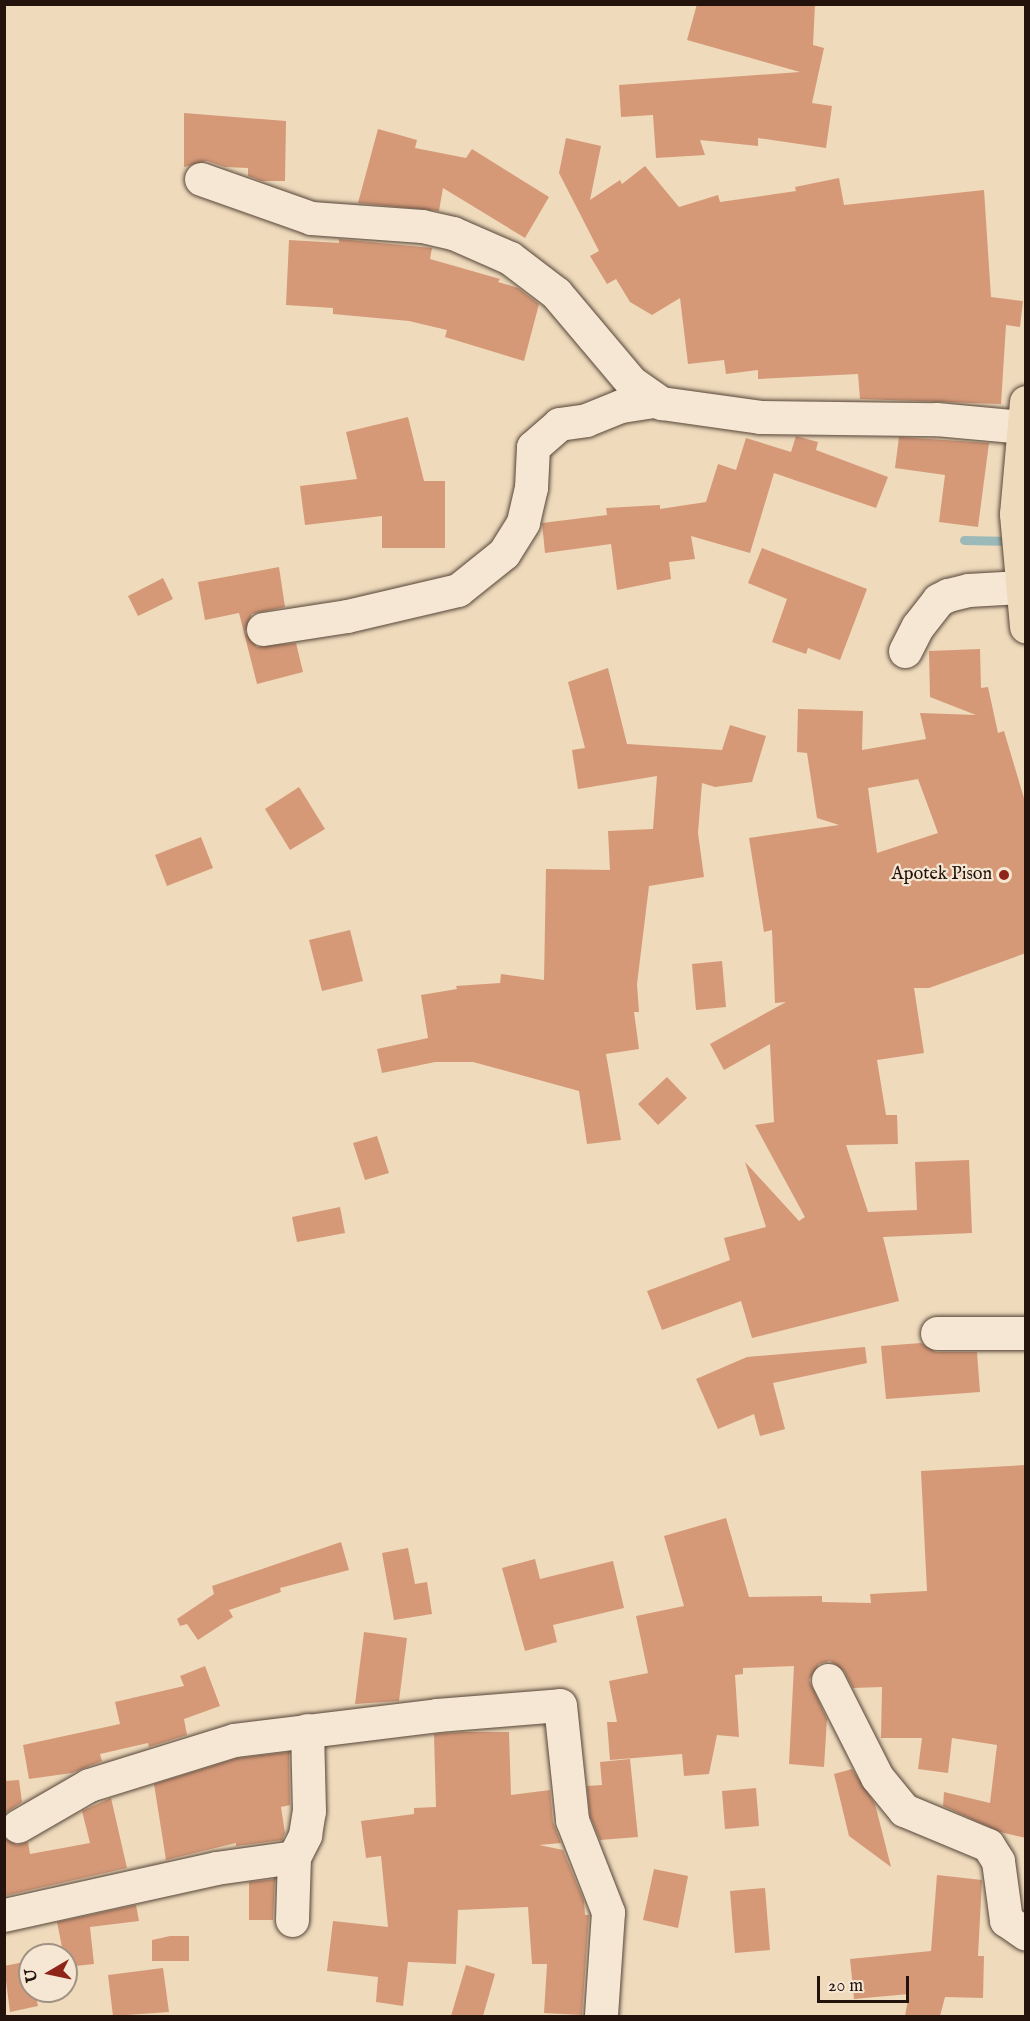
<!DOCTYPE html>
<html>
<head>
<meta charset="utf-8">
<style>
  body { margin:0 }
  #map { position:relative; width:1030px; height:2021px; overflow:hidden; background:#efdabc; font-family:"IM FELL English",serif }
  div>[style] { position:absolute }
  .stream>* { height:9px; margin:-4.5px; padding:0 4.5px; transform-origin:4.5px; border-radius:4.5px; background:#9cb9b9 }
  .building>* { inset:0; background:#d59978 }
  .roads { filter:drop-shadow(0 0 2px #564538) drop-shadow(0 0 2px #564538) }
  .street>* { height:33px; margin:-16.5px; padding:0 16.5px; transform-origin:16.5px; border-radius:16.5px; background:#f5e7d3 }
  .highway>* { height:33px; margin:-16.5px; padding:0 16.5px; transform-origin:16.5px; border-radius:16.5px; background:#efdabc }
  .dots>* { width:16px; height:16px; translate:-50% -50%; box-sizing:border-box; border:3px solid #f5e7d3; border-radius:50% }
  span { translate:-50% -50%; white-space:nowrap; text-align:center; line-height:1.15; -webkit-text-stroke:4.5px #f5e7d3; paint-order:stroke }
  .poi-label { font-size:18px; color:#23130c }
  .right { translate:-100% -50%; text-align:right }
  .frame { position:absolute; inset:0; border:6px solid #23130c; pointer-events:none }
  .north { position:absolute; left:18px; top:1943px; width:60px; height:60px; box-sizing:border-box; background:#f5e7d3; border:2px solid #a19283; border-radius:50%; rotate:261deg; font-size:16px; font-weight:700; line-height:24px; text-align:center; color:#23130c }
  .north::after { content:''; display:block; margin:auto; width:21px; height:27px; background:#8f2418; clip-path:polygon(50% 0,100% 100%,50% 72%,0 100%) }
  .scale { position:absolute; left:817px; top:1976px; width:92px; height:27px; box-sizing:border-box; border:3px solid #23130c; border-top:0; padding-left:8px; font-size:18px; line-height:21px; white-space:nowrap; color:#23130c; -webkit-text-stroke:4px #f5e7d3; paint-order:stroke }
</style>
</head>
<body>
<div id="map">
  <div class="stream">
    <i style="left:964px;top:540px;width:48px;rotate:1.2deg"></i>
  </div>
  <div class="building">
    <i style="clip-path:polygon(697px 4px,815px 4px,813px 45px,824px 48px,812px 103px,832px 106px,826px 148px,758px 138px,758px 146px,700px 140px,705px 155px,656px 158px,653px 115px,621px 117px,619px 85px,800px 72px,687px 40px)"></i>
    <i style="clip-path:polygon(184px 113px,286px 121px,285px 181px,262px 181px,248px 176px,248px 168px,225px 167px,207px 161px,184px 167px)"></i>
    <i style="clip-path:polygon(378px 129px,417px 140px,415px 148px,466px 158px,472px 149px,549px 197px,525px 238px,443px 188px,439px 211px,358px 203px)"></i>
    <i style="clip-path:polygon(566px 138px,601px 146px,590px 200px,620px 180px,622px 184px,645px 166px,679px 207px,718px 195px,720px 202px,796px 191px,795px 187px,839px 178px,844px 205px,984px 190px,991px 297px,1023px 301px,1020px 327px,1006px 325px,1001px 404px,860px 399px,858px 374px,758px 379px,758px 370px,726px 374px,724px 360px,688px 364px,680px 298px,652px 315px,630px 302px,616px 279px,607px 284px,590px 256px,599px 251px,559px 173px)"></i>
    <i style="clip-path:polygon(339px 239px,432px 248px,430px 259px,500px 279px,498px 282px,518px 288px,539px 304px,524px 361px,445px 337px,447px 330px,409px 321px,333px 314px,333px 308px,286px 305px,289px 240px,339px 243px)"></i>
    <i style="clip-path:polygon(408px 417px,424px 481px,445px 481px,445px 548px,382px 548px,382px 516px,305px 525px,300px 486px,357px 479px,346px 432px)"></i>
    <i style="clip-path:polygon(796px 436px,818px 442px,816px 450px,888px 477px,876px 508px,774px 473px,750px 553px,691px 536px,695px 559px,669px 562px,671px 579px,617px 590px,611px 544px,545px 553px,542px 523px,607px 515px,606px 508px,660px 505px,660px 509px,706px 502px,718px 464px,736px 470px,746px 438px,791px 452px)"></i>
    <i style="clip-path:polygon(899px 437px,989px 443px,978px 527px,939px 522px,945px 475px,895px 468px)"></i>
    <i style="clip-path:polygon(762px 548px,867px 589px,840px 660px,808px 648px,806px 654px,772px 642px,787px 599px,748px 583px)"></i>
    <i style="clip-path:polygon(279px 567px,285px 607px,252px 614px,245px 632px,257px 647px,296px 643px,303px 672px,257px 684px,239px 613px,205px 620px,198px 582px)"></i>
    <i style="clip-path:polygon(163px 578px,173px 599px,138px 616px,128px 596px)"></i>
    <i style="clip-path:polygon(evenodd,980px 649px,981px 688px,988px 687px,998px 733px,1004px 731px,1026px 805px,1026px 953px,929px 988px,914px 988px,924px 1053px,877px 1060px,886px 1115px,897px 1115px,898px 1144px,846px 1145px,868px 1212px,917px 1210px,915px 1162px,969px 1160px,972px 1233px,883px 1237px,899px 1301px,752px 1338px,741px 1301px,662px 1330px,647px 1291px,730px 1260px,724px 1238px,766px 1227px,745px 1162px,799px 1221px,805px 1217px,755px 1125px,774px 1122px,770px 1044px,724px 1070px,710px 1044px,786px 1002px,775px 1003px,772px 930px,764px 932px,749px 838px,839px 825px,817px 818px,807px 753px,797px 752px,798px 709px,863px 711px,862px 750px,926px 739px,920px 713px,976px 715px,930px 697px,929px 651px,980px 649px,918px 779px,938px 833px,877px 853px,868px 788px,918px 779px)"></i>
    <i style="clip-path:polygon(608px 668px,627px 744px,722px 750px,730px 725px,766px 736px,752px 782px,715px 787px,702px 783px,698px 833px,704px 877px,649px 886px,637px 984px,639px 1012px,634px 1012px,639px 1049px,606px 1054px,621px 1140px,587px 1144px,579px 1091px,473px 1062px,435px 1062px,382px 1073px,377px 1049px,428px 1038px,421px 995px,457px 989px,456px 986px,500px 983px,501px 974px,544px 980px,546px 869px,610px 870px,608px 831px,653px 829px,657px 776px,578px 789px,572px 750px,585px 748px,568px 682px)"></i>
    <i style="clip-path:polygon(299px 787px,325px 829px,290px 850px,265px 809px)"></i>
    <i style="clip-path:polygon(201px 837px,213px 868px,167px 886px,155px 855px)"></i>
    <i style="clip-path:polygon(350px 930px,363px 981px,322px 991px,309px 940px)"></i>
    <i style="clip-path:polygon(722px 961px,726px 1007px,696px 1010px,692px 964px)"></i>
    <i style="clip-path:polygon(667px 1077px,687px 1098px,658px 1125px,638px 1104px)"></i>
    <i style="clip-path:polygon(377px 1136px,389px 1173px,365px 1180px,353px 1143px)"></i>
    <i style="clip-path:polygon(340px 1207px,345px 1233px,297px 1242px,292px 1217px)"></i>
    <i style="clip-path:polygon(921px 1343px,936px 1352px,977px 1352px,980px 1392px,886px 1399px,881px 1346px)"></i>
    <i style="clip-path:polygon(865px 1347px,867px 1363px,773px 1383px,785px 1429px,760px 1436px,754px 1414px,718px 1429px,696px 1379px,747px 1357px)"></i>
    <i style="clip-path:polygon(1026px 1465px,1026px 1838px,1000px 1832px,943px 1806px,944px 1792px,990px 1803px,997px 1745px,952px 1738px,948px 1773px,918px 1769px,922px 1738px,881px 1738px,882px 1687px,853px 1688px,844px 1671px,830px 1661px,819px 1664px,809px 1680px,827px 1719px,824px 1767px,789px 1764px,794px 1666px,743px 1668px,743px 1674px,735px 1675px,739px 1737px,717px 1735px,709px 1774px,684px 1776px,682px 1754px,610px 1760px,607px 1722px,617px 1722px,609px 1681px,648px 1673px,636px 1616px,684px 1606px,664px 1536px,726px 1518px,749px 1597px,822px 1596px,822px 1602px,871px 1603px,870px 1594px,927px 1591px,921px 1471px)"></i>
    <i style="clip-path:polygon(341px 1542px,349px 1570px,280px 1588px,281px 1592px,229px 1610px,233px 1617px,198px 1640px,187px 1624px,180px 1626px,177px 1619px,214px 1594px,212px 1586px)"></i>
    <i style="clip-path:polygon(408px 1548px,415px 1584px,427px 1582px,432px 1614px,394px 1620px,382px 1553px)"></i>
    <i style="clip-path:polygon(535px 1559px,540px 1579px,613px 1561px,624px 1608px,553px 1625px,557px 1642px,525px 1651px,502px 1568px)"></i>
    <i style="clip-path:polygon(364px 1632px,407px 1638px,399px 1701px,355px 1704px)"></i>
    <i style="clip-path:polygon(205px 1666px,220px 1706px,184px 1719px,187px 1735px,149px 1747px,148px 1743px,100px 1754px,102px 1761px,72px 1773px,29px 1779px,23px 1745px,120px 1724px,115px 1702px,184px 1686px,180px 1676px)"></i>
    <i style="clip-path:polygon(462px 1732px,509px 1732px,511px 1795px,550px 1790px,553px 1822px,561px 1843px,539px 1845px,563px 1850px,584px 1901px,585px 1915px,589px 1915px,582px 2015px,544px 2013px,547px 1964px,532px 1964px,528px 1907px,458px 1910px,456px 1964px,408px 1962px,403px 2006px,376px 2002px,378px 1977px,327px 1971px,333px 1921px,388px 1927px,381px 1856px,366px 1858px,361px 1821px,414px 1814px,414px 1808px,436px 1807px,434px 1734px)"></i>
    <i style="clip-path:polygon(289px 1752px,290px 1805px,281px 1807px,285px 1833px,282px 1840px,236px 1846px,236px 1843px,166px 1860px,154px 1784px,238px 1758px)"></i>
    <i style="clip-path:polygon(630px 1759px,638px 1837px,600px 1840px,590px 1816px,587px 1786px,602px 1785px,600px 1762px)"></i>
    <i style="clip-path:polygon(852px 1769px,875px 1804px,891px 1867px,849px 1836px,834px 1774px)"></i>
    <i style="clip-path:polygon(19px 1780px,22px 1802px,4px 1814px,4px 1781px)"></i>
    <i style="clip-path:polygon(756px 1788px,759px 1826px,725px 1829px,722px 1791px)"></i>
    <i style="clip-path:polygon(111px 1798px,127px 1868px,4px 1896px,4px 1838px,17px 1845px,28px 1842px,30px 1854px,90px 1843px,82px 1811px)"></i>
    <i style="clip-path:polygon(654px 1869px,688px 1876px,678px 1928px,643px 1920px)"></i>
    <i style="clip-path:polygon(937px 1875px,982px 1880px,978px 1956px,984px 1956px,983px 1998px,945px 1997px,940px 2016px,905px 2016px,909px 1994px,854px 1999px,850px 1959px,931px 1951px)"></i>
    <i style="clip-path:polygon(275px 1879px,273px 1920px,249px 1920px,249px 1882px)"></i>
    <i style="clip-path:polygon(765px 1888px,770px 1950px,735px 1953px,730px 1891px)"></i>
    <i style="clip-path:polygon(136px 1905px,139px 1921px,90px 1927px,94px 1964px,66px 1967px,57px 1922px)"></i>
    <i style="clip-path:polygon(170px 1936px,189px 1936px,189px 1961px,152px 1961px,152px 1940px)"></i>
    <i style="clip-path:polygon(29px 1961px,30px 1991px,35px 1991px,38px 2006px,10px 2012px,4px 1966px)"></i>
    <i style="clip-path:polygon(466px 1965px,495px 1974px,483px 2016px,451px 2016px)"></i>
    <i style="clip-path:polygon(163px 1968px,169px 2012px,113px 2016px,108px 1975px)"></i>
  </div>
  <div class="roads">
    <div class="street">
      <i style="left:201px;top:179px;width:117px;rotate:19.5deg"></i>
      <i style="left:311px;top:218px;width:111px;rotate:4.1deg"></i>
      <i style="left:422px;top:226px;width:32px;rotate:13deg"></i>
      <i style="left:453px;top:233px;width:62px;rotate:23.7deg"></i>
      <i style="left:510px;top:258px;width:58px;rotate:37.3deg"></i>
      <i style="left:556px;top:293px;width:116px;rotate:49.9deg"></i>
      <i style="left:631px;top:382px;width:37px;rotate:35deg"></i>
      <i style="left:661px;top:403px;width:100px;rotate:8deg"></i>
      <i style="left:760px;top:417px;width:176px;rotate:0.7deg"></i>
      <i style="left:936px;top:419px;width:86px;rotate:5.3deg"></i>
      <i style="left:263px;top:629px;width:85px;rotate:-8.8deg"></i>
      <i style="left:347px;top:616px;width:114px;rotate:-13.2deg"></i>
      <i style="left:458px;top:590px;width:59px;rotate:-38.8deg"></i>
      <i style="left:504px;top:553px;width:36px;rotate:-58deg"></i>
      <i style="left:523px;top:522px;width:35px;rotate:-77deg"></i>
      <i style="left:531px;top:488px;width:41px;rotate:-87.2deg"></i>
      <i style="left:533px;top:447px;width:35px;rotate:-41deg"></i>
      <i style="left:559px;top:424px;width:27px;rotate:-8deg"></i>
      <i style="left:586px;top:420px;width:38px;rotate:-22deg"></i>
      <i style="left:621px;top:406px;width:33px;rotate:-9deg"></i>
      <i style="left:905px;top:651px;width:28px;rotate:-63deg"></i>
      <i style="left:918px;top:626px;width:33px;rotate:-52deg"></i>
      <i style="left:938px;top:600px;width:11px;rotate:-27deg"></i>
      <i style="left:948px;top:595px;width:21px;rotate:-14deg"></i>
      <i style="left:968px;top:590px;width:53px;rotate:-3.2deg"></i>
      <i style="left:937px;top:1333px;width:89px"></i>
      <i style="left:828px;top:1680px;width:109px;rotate:63.2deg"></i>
      <i style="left:877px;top:1777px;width:43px;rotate:50.7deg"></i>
      <i style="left:904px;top:1810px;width:91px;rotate:22.6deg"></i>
      <i style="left:988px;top:1845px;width:19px;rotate:58deg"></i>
      <i style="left:998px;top:1861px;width:60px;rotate:82.3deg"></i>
      <i style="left:1006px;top:1920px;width:24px;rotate:35deg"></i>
      <i style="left:18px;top:1826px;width:82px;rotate:-30deg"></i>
      <i style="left:89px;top:1785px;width:152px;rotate:-17.2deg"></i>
      <i style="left:234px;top:1740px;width:205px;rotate:-7deg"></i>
      <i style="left:437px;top:1715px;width:123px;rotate:-4.6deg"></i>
      <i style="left:560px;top:1705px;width:116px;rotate:84deg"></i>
      <i style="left:572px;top:1820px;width:99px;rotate:68.6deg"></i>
      <i style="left:608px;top:1912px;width:104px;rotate:93.9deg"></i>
      <i style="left:4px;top:1915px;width:217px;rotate:-12.5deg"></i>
      <i style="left:216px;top:1868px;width:79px;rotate:-8deg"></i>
      <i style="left:292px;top:1920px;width:63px;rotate:-88.2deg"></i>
      <i style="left:294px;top:1857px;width:25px;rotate:-63deg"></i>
      <i style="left:305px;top:1835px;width:24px;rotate:-81deg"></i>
      <i style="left:309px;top:1811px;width:81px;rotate:-91.4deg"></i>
    </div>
    <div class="highway">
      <i style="left:1026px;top:402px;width:112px;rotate:95.1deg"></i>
      <i style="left:1016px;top:514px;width:113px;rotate:84.9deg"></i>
    </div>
  </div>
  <div class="dots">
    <i style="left:1004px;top:875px;background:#8f2418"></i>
  </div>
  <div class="poi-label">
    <span class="right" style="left:992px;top:875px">Apotek Pison</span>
  </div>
  <div class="frame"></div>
  <div class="north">U</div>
  <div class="scale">20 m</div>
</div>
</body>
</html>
